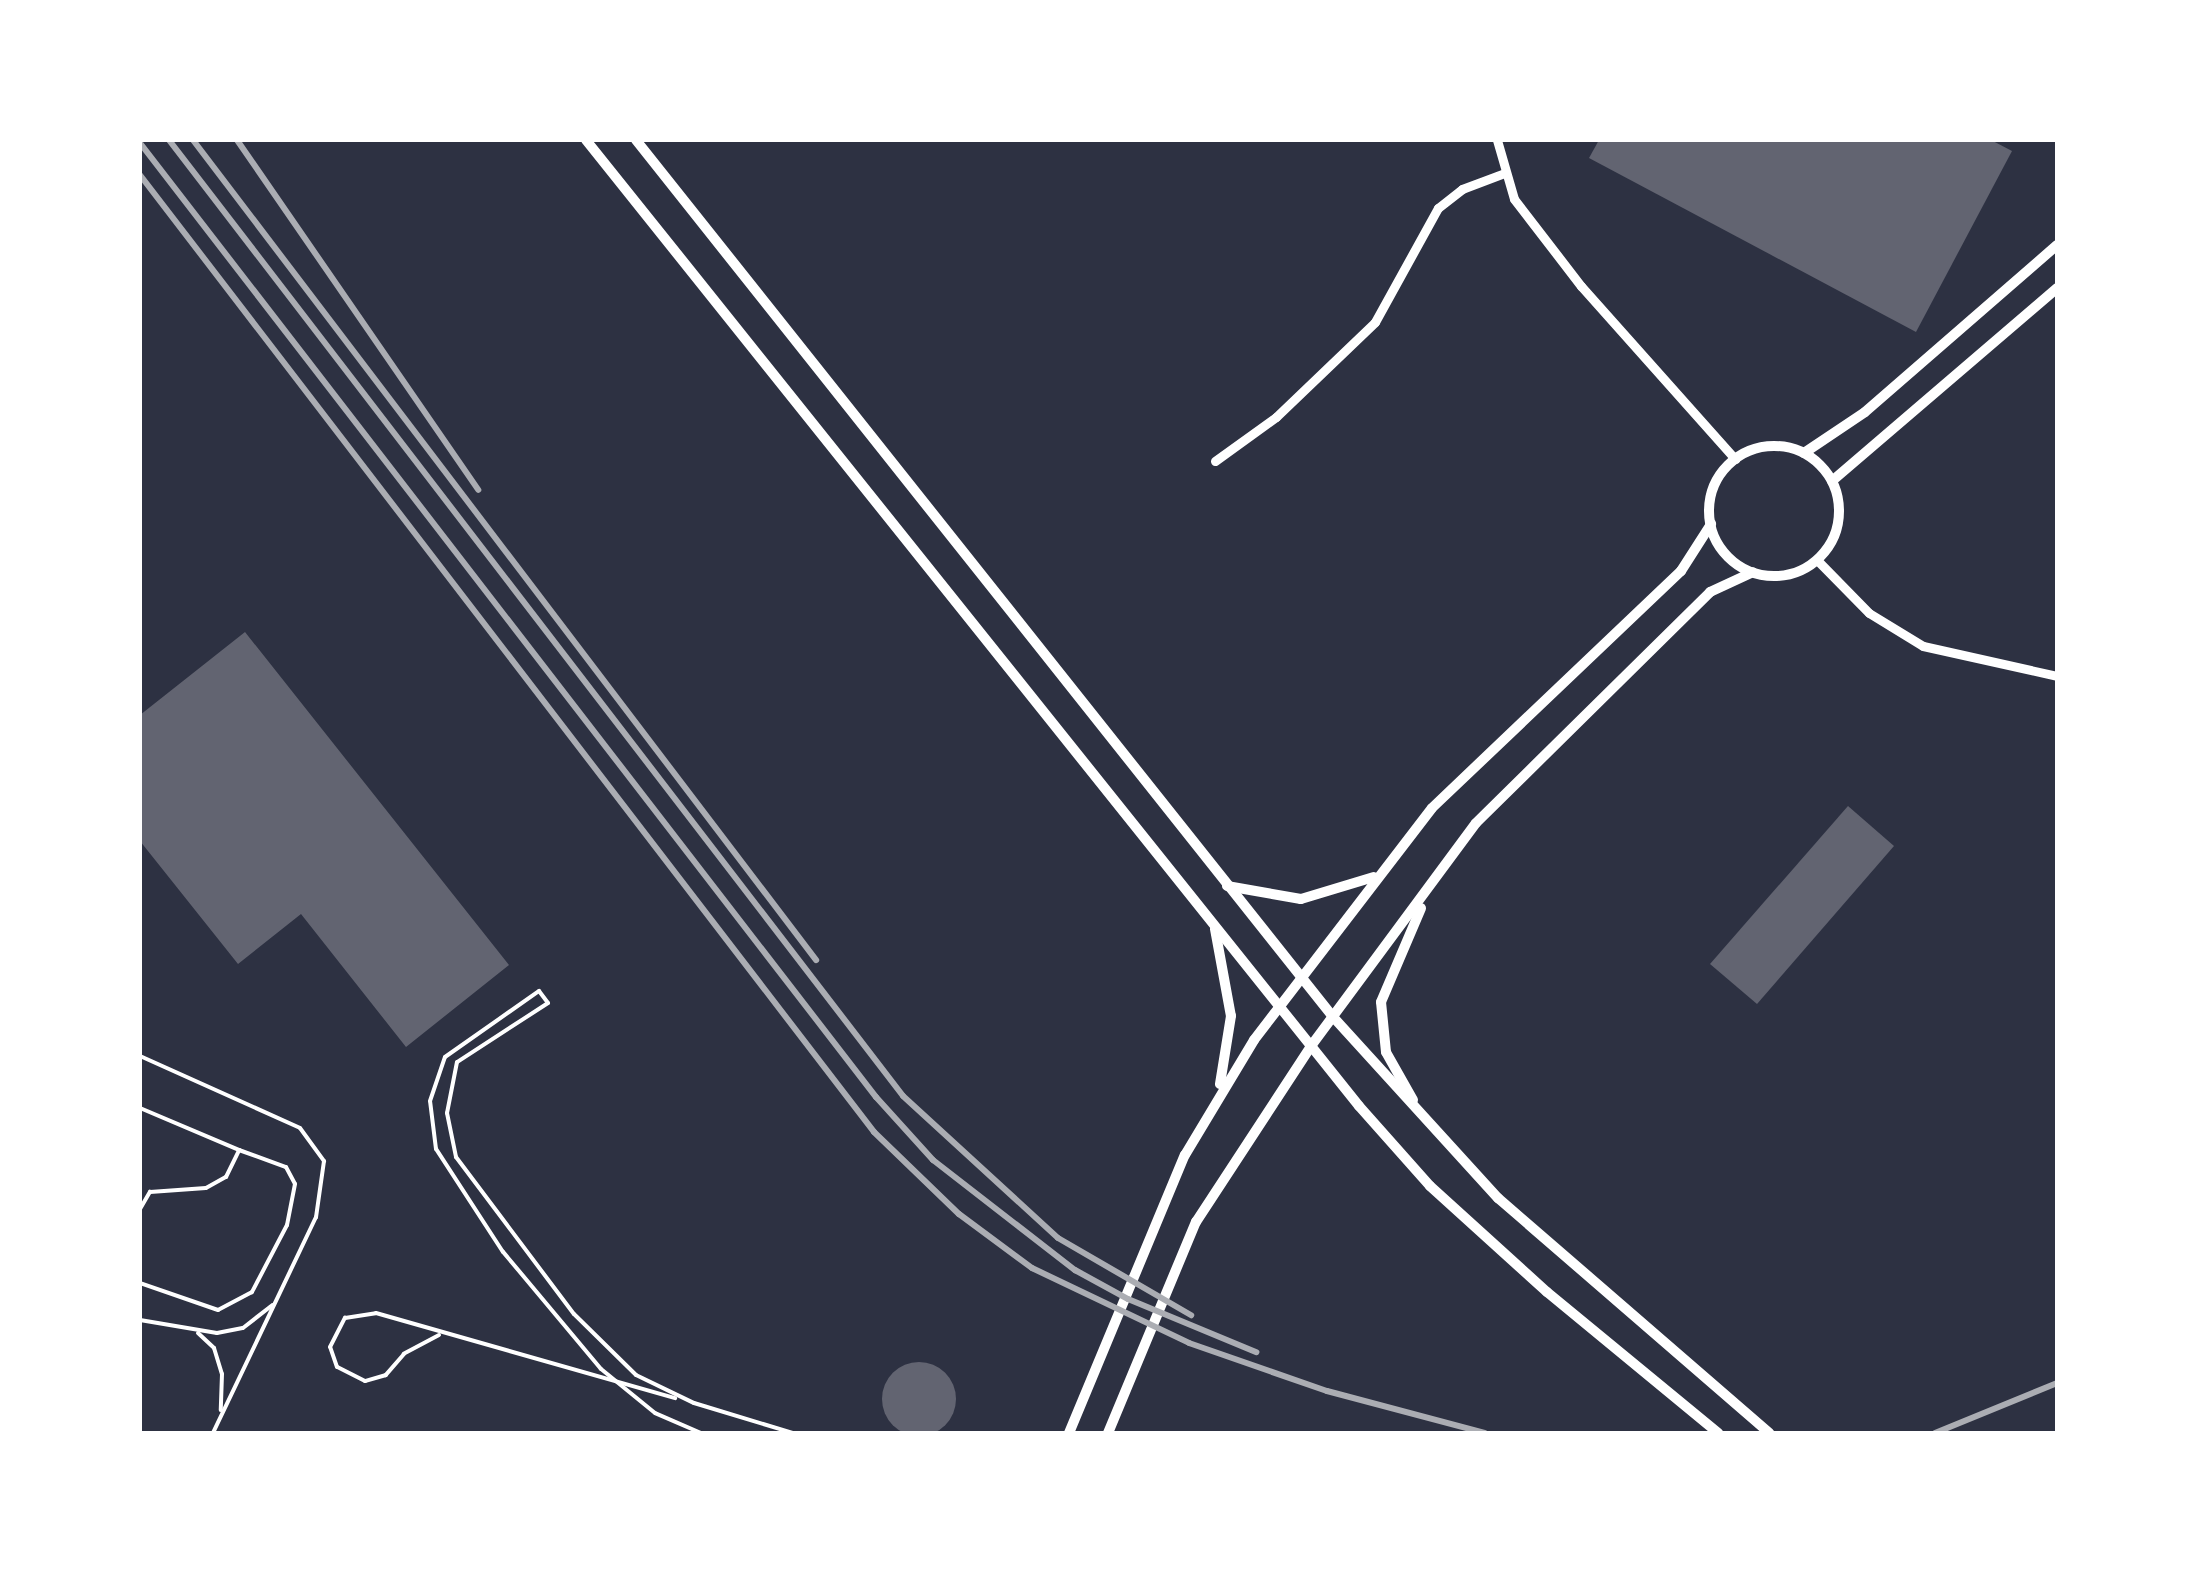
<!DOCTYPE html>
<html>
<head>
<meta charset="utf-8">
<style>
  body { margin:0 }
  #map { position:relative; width:2197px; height:1573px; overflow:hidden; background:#2d3142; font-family:"Exo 2",sans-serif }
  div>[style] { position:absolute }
  .building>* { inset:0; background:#626471 }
  .round { border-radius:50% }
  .service>* { height:4px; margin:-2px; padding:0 2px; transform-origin:2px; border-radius:2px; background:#fff }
  .minor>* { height:9px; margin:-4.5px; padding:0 4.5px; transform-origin:4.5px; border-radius:4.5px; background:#fff }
  .tertiary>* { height:10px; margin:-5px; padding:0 5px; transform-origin:5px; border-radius:5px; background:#fff }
  .tertiary>.ring { margin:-5px; padding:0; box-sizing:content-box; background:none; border:10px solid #fff; border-radius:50% }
  .rail>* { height:6px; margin:-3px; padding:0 3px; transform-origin:3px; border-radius:3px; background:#abadb3 }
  span { translate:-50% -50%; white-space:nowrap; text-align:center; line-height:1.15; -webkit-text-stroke:8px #fff; paint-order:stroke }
  .frame { position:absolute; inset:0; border:142px solid #fff; pointer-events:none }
</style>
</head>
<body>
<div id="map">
  <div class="building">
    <i style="clip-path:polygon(1599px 140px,1991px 140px,2012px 151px,1916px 332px,1589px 158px)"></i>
    <i style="clip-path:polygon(245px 632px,509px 965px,406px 1047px,301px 914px,238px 964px,140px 841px,140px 715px)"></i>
    <i style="clip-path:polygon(1848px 806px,1894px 846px,1757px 1004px,1710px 964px)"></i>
    <i class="round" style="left:882px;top:1362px;width:74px;height:74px"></i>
  </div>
  <div class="service">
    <i style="left:140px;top:1056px;width:175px;rotate:24.2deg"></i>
    <i style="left:300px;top:1128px;width:41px;rotate:54deg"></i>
    <i style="left:324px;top:1161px;width:57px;rotate:98.1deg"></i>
    <i style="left:316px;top:1217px;width:239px;rotate:115.5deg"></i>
    <i style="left:140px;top:1108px;width:108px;rotate:23deg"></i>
    <i style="left:140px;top:1209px;width:20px;rotate:-60deg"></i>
    <i style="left:150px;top:1192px;width:56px;rotate:-4.1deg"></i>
    <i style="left:206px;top:1188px;width:23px;rotate:-29deg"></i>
    <i style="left:226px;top:1177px;width:30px;rotate:-64deg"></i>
    <i style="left:239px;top:1150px;width:50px;rotate:19.9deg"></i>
    <i style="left:286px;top:1167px;width:19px;rotate:62deg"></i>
    <i style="left:295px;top:1184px;width:42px;rotate:101deg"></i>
    <i style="left:287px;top:1225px;width:76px;rotate:117.6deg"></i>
    <i style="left:252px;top:1292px;width:38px;rotate:152deg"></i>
    <i style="left:218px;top:1310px;width:83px;rotate:-160.9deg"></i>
    <i style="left:140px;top:1320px;width:78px;rotate:9.6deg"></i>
    <i style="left:217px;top:1333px;width:26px;rotate:-11deg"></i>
    <i style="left:243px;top:1328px;width:37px;rotate:-38deg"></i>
    <i style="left:198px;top:1333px;width:22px;rotate:43deg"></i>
    <i style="left:214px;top:1348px;width:27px;rotate:73deg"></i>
    <i style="left:222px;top:1374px;width:36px;rotate:92deg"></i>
    <i style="left:439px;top:1335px;width:40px;rotate:152deg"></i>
    <i style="left:404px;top:1354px;width:28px;rotate:131deg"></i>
    <i style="left:386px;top:1375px;width:22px;rotate:164deg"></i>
    <i style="left:365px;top:1381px;width:31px;rotate:-153deg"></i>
    <i style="left:337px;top:1367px;width:21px;rotate:-109deg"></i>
    <i style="left:330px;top:1347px;width:33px;rotate:-63deg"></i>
    <i style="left:345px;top:1318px;width:31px;rotate:-9deg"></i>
    <i style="left:376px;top:1313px;width:311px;rotate:15.9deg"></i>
    <i style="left:701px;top:1433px;width:50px;rotate:-156.5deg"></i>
    <i style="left:655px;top:1413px;width:70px;rotate:-140.8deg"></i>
    <i style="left:601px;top:1369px;width:153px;rotate:-129.9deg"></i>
    <i style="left:503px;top:1252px;width:123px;rotate:-123deg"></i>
    <i style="left:436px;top:1149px;width:48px;rotate:-97.1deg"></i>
    <i style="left:430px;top:1101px;width:46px;rotate:-71.2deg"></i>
    <i style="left:445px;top:1057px;width:115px;rotate:-35.1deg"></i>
    <i style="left:539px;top:991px;width:15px;rotate:53deg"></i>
    <i style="left:548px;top:1003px;width:108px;rotate:147deg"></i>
    <i style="left:457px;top:1062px;width:52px;rotate:101.1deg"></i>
    <i style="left:447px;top:1113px;width:45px;rotate:78.4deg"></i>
    <i style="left:456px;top:1157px;width:196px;rotate:53.1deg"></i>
    <i style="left:574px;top:1314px;width:87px;rotate:44.5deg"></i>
    <i style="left:636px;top:1375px;width:64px;rotate:25.8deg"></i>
    <i style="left:694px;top:1403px;width:103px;rotate:16.9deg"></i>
  </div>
  <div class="minor">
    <i style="left:1497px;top:140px;width:61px;rotate:73.9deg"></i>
    <i style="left:1514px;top:199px;width:110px;rotate:52.4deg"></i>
    <i style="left:1581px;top:286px;width:232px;rotate:48.3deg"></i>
    <i style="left:1215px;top:461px;width:75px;rotate:-35.8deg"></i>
    <i style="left:1276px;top:417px;width:137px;rotate:-43.8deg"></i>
    <i style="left:1375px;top:322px;width:130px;rotate:-61.1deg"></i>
    <i style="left:1438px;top:208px;width:31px;rotate:-38deg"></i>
    <i style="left:1462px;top:189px;width:43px;rotate:-20.6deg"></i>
    <i style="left:1817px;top:560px;width:74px;rotate:45.5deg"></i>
    <i style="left:1869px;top:613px;width:63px;rotate:31.4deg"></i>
    <i style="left:1923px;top:646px;width:137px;rotate:12.6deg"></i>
  </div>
  <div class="tertiary">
    <i style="left:586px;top:140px;width:1237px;rotate:51.33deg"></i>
    <i style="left:1359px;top:1106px;width:107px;rotate:48.4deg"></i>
    <i style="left:1430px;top:1186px;width:158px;rotate:42.2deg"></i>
    <i style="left:1547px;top:1292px;width:222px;rotate:39.5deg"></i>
    <i style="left:636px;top:140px;width:1122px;rotate:51.52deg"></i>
    <i style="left:1334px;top:1018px;width:244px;rotate:47.7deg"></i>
    <i style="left:1498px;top:1198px;width:359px;rotate:40.9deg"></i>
    <i class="ring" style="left:1709px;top:446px;width:120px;height:120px"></i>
    <i style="left:1804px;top:453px;width:73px;rotate:-33.9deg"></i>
    <i style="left:1865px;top:412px;width:254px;rotate:-41deg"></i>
    <i style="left:1832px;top:481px;width:296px;rotate:-40.6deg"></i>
    <i style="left:1227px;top:886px;width:75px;rotate:10deg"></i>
    <i style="left:1301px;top:899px;width:76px;rotate:-16.8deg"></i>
    <i style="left:1215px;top:929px;width:88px;rotate:79.6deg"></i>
    <i style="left:1231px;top:1016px;width:69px;rotate:99.2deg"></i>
    <i style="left:1413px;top:1100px;width:55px;rotate:-119.4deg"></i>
    <i style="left:1386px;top:1052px;width:50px;rotate:-95.7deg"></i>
    <i style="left:1381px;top:1002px;width:102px;rotate:-66.9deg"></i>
    <i style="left:1069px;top:1433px;width:301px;rotate:-67.4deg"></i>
    <i style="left:1185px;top:1155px;width:134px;rotate:-59deg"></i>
    <i style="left:1254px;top:1040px;width:292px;rotate:-52.5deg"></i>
    <i style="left:1432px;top:808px;width:344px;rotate:-43.6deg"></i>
    <i style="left:1681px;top:571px;width:56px;rotate:-57.4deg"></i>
    <i style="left:1108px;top:1433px;width:229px;rotate:-67.4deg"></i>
    <i style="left:1196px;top:1222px;width:210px;rotate:-56.8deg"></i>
    <i style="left:1311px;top:1046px;width:277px;rotate:-53.5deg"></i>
    <i style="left:1476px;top:823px;width:329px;rotate:-44.6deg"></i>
    <i style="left:1710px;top:592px;width:47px;rotate:-24.9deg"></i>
  </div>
  <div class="rail">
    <i style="left:169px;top:140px;width:1205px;rotate:52.48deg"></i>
    <i style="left:903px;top:1096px;width:210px;rotate:42.5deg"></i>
    <i style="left:1058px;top:1238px;width:154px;rotate:30.1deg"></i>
    <i style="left:193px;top:140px;width:1030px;rotate:52.77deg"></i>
    <i style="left:237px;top:140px;width:425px;rotate:55.4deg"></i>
    <i style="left:140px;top:143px;width:1205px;rotate:52.35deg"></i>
    <i style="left:876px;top:1097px;width:85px;rotate:47.9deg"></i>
    <i style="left:933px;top:1160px;width:180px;rotate:37.8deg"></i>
    <i style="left:1075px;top:1270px;width:60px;rotate:28.7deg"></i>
    <i style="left:1128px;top:1299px;width:139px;rotate:22.5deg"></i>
    <i style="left:140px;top:175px;width:1206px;rotate:52.51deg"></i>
    <i style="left:874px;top:1132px;width:118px;rotate:44deg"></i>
    <i style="left:959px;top:1214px;width:91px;rotate:36.5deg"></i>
    <i style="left:1032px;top:1268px;width:174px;rotate:25.5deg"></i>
    <i style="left:1189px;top:1343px;width:146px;rotate:19.2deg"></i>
    <i style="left:1327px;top:1391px;width:163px;rotate:14.9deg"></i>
    <i style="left:1935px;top:1433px;width:132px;rotate:-22.3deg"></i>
  </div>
  <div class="frame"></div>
</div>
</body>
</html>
